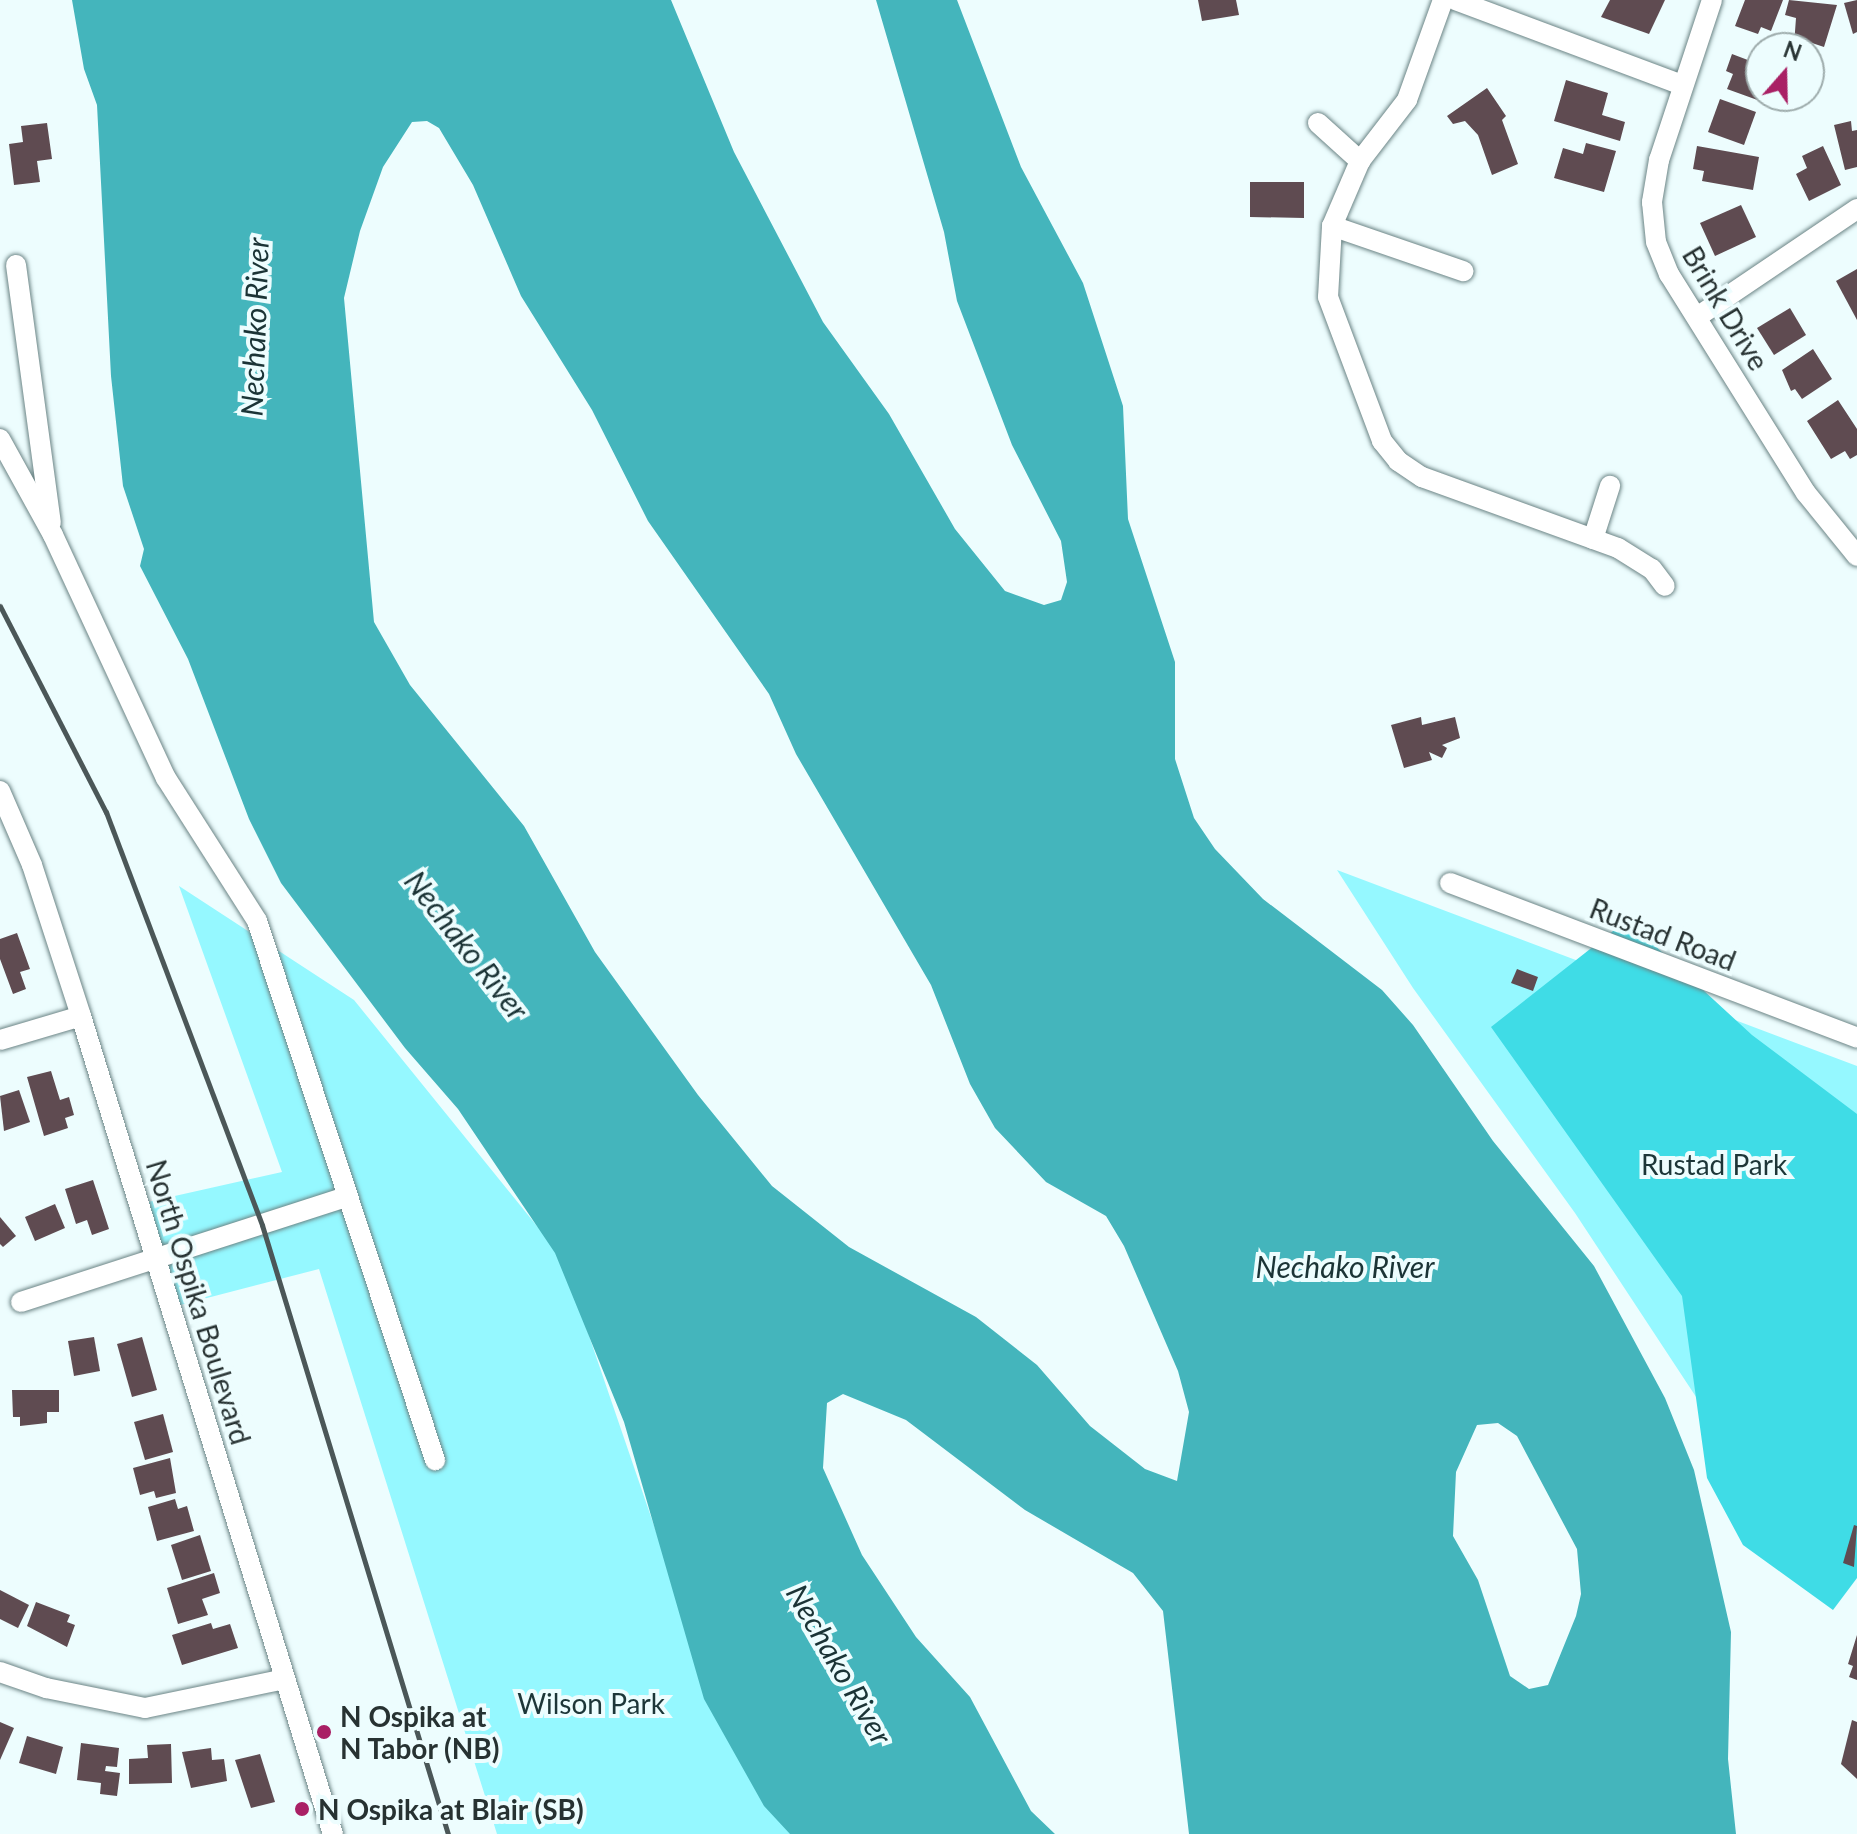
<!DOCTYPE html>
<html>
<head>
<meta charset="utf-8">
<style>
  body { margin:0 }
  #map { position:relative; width:1857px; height:1834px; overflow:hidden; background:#edfdfe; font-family:Lato,sans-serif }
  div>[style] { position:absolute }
  .green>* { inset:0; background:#95f8ff }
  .forest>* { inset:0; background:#3fdce6 }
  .water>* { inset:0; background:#44b5bc }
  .building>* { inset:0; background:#5f4b51 }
  .roads { filter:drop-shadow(0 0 2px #6b8485) drop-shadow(0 0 2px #6b8485) }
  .minor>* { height:20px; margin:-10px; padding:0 10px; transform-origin:10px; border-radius:10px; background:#fff }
  .rail>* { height:5px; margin:-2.5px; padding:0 2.5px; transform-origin:2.5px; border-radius:2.5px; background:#4b5758 }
  .dots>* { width:22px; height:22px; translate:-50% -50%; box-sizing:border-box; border:4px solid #edfdfe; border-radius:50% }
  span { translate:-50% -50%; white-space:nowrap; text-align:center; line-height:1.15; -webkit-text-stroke:8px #edfdfe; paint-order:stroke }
  .street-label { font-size:28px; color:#273232 }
  .park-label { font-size:28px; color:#1d3638 }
  .poi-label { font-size:28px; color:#273232; font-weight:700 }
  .left { translate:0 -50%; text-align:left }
  .water-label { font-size:30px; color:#1b3436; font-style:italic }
  .north { position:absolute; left:1745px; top:32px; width:80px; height:80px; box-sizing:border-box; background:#edfdfe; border:2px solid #9eacac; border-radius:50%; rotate:20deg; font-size:22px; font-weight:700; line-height:32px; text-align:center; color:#273232 }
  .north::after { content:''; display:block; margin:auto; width:28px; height:36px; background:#a92065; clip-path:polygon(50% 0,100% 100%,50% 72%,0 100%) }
</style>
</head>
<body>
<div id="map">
  <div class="green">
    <i style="clip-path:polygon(1337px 870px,1857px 1066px,1857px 1490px,1729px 1447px,1575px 1213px,1413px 988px)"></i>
    <i style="clip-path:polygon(179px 886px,354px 1000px,562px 1257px,661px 1546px,818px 1834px,497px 1834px,319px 1269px,180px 1305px,148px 1202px,282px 1172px)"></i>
  </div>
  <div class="forest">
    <i style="clip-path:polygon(1627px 920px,1752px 1035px,1857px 1114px,1857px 1578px,1833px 1610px,1743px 1545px,1707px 1478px,1682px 1296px,1491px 1027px)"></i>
  </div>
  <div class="water">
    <i style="clip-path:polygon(evenodd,72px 0,671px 0,734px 152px,823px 322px,889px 414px,955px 529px,1005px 591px,1044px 605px,1061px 600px,1067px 582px,1061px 541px,1012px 445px,957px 301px,944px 232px,876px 0,957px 0,1021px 167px,1083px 283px,1123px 406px,1128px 519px,1175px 662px,1175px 759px,1194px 818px,1215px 849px,1263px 899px,1382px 990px,1413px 1025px,1493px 1141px,1594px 1266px,1665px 1398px,1694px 1470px,1731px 1632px,1728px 1759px,1736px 1834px,1189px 1834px,1163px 1611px,1133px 1573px,1025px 1510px,906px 1420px,843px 1394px,827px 1403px,823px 1468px,862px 1555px,916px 1637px,970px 1697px,1031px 1811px,1055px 1834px,790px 1834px,764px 1806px,704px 1699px,624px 1422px,555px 1253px,458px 1109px,405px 1048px,281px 883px,249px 819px,188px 659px,140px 566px,144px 549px,123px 486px,111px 376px,97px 105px,84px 69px,72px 0,427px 121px,439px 128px,473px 185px,521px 296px,592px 410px,648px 521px,769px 694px,796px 754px,931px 985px,970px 1084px,995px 1128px,1046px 1182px,1106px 1216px,1124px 1246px,1178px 1371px,1189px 1412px,1177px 1481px,1145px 1469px,1090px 1426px,1037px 1365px,976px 1317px,849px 1247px,772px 1186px,698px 1095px,595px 952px,524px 826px,410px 685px,374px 622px,344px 298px,360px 231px,383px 167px,412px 122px,427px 121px,72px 0,1498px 1423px,1517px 1436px,1577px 1549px,1581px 1594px,1576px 1616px,1548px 1685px,1529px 1689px,1510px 1676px,1478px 1580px,1453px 1536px,1456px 1472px,1477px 1425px,1498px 1423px)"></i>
  </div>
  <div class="building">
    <i style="clip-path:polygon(1198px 0,1236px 0,1239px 15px,1202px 21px)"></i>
    <i style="clip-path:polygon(1610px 0,1665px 0,1649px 34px,1601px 17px)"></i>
    <i style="clip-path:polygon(1745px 0,1783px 0,1771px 31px,1761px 27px,1758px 34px,1735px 26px)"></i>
    <i style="clip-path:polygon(1789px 0,1837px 5px,1824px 47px,1809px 42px,1807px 48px,1794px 45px,1796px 18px,1785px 15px)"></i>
    <i style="clip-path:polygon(1857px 0,1857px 32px,1853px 34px,1844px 3px)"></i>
    <i style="clip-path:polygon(1732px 54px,1761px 65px,1761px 96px,1778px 96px,1774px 106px,1727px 89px,1733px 74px,1726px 71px)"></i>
    <i style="clip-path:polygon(1566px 80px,1608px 93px,1602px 115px,1625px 122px,1620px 141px,1554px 121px)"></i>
    <i style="clip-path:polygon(1487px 88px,1506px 116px,1502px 120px,1518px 164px,1492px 175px,1478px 135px,1465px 121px,1453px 124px,1447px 116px)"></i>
    <i style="clip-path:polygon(1720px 99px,1756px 112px,1744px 145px,1708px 132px)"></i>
    <i style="clip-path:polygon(1851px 121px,1852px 131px,1857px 130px,1857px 167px,1845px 170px,1834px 125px)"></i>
    <i style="clip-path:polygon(47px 123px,52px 159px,37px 161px,40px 182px,14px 185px,9px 144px,23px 142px,21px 126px)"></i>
    <i style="clip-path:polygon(1586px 143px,1616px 151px,1604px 192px,1554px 178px,1563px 148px,1583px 154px)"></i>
    <i style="clip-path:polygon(1697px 146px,1759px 157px,1753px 190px,1702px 181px,1704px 171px,1693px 169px)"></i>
    <i style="clip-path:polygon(1823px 146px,1841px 185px,1809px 201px,1796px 174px,1807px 168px,1802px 156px)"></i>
    <i style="clip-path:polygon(1250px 182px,1304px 182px,1304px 218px,1250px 217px)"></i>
    <i style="clip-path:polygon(1741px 205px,1756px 237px,1715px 256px,1700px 223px)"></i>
    <i style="clip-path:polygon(1857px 269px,1857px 320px,1836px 281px)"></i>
    <i style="clip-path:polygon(1790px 308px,1806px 335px,1774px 355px,1757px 328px)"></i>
    <i style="clip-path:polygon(1813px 349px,1832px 379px,1802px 399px,1795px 389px,1791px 391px,1782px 370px)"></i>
    <i style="clip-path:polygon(1838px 400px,1857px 429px,1857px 455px,1850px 459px,1845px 451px,1831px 459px,1807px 421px)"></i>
    <i style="clip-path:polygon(1421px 717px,1422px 725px,1455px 717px,1460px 738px,1442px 745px,1447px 748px,1442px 758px,1429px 752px,1432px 760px,1404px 768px,1391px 725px)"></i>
    <i style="clip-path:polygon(17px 933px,30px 969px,20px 972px,26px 989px,13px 994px,0 959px,0 939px)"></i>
    <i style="clip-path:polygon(1517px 969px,1538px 977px,1533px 991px,1511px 983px)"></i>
    <i style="clip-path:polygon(51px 1071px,60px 1100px,69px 1097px,74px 1115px,65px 1118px,68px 1128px,44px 1136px,27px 1077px)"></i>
    <i style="clip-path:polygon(19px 1090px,30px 1122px,4px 1131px,0 1096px)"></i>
    <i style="clip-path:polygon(93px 1180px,109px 1229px,92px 1235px,87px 1220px,76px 1224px,65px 1189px)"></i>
    <i style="clip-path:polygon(55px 1204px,65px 1228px,35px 1241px,25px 1217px)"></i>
    <i style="clip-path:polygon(0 1217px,16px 1236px,3px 1247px,0 1244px)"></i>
    <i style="clip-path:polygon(94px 1337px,100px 1371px,74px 1376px,68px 1341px)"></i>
    <i style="clip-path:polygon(142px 1337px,157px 1390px,132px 1397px,117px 1344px)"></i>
    <i style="clip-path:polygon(12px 1390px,59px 1390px,59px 1412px,47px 1412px,47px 1423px,20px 1426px,20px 1417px,13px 1417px)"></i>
    <i style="clip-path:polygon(163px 1414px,173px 1452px,145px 1460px,134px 1422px)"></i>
    <i style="clip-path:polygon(170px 1458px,176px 1493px,156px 1498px,154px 1491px,140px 1495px,133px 1468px)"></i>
    <i style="clip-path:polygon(175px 1499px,178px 1509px,187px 1506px,194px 1531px,157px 1541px,148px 1507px)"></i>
    <i style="clip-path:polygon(1854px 1525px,1857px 1526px,1854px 1567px,1843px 1563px)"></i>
    <i style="clip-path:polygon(200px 1535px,211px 1571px,182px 1580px,171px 1545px)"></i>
    <i style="clip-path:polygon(214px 1573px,220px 1593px,202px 1599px,208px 1615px,178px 1624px,167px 1588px)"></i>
    <i style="clip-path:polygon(0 1590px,29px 1605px,18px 1628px,0 1619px)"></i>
    <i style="clip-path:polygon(36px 1602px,70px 1615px,67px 1622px,75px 1625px,67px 1647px,27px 1626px)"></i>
    <i style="clip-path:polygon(211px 1623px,213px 1629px,230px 1624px,238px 1648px,182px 1665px,172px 1635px)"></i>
    <i style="clip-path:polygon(1857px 1635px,1857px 1680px,1849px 1677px,1853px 1666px,1848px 1664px)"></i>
    <i style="clip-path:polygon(1852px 1720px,1857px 1722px,1857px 1779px,1841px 1764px)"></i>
    <i style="clip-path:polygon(0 1722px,14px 1728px,0 1760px)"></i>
    <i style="clip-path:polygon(27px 1736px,63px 1747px,56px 1774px,19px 1763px)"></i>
    <i style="clip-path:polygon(81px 1743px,119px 1748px,117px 1767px,106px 1766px,105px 1771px,120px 1773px,117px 1796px,100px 1794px,101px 1783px,77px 1780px)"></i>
    <i style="clip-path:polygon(171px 1744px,172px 1783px,129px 1784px,129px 1759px,148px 1758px,147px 1745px)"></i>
    <i style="clip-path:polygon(211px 1748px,212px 1760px,224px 1759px,227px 1781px,191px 1788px,182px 1752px)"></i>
    <i style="clip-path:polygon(260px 1754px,275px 1802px,251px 1808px,235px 1760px)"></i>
  </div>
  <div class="roads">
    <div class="minor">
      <i style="left:1443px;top:0;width:106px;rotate:109.8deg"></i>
      <i style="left:1407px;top:100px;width:77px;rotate:127.6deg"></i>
      <i style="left:1360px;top:161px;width:71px;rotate:113.3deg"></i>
      <i style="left:1332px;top:226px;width:71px;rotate:93.2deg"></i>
      <i style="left:1328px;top:297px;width:154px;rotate:69.4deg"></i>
      <i style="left:1382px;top:441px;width:26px;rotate:51deg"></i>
      <i style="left:1398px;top:461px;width:29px;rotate:34deg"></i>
      <i style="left:1422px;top:477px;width:208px;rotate:19.9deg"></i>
      <i style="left:1618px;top:548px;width:40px;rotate:32deg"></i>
      <i style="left:1652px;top:569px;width:21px;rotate:53deg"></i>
      <i style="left:1455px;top:0;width:240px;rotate:20.5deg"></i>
      <i style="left:1712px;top:0;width:169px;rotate:108.3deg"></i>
      <i style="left:1659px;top:160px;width:43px;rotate:99.5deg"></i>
      <i style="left:1652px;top:202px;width:40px;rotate:84.3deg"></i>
      <i style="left:1656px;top:242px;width:35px;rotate:68deg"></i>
      <i style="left:1669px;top:274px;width:258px;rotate:58deg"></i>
      <i style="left:1806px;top:493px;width:81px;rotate:51deg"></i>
      <i style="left:1318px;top:123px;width:57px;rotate:42.1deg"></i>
      <i style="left:1332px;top:226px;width:139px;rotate:19deg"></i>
      <i style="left:16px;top:265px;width:260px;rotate:82.3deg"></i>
      <i style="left:1697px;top:317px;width:193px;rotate:-34deg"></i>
      <i style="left:0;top:439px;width:110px;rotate:61.1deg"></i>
      <i style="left:53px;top:535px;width:268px;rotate:65.1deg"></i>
      <i style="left:166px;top:778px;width:169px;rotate:57.5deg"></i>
      <i style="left:257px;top:921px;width:568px;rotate:71.72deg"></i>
      <i style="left:1593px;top:539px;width:56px;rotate:-72.2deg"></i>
      <i style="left:0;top:791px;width:81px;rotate:66.6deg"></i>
      <i style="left:32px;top:865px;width:159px;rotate:72deg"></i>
      <i style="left:81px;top:1016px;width:856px;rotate:72.88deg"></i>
      <i style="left:1450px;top:883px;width:436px;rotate:20.8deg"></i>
      <i style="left:0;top:1040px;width:84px;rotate:-16.5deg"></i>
      <i style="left:21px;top:1302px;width:342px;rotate:-17.9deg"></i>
      <i style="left:0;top:1672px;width:49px;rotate:19.2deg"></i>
      <i style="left:46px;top:1688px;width:101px;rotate:11.4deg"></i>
      <i style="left:145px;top:1708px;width:143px;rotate:-11.7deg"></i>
    </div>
  </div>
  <div class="rail">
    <i style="left:0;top:606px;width:232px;rotate:62.8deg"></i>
    <i style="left:106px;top:812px;width:441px;rotate:69.3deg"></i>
    <i style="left:262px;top:1225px;width:637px;rotate:73.02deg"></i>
  </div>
  <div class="dots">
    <i style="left:324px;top:1732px;background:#a92065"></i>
    <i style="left:302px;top:1809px;background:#a92065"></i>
  </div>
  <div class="street-label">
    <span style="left:1726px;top:308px;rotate:59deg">Brink Drive</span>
    <span style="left:1663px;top:934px;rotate:21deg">Rustad Road</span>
    <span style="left:199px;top:1302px;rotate:73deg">North Ospika Boulevard</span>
  </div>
  <div class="park-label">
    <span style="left:1714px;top:1164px">Rustad Park</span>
    <span style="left:591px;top:1703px">Wilson Park</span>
  </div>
  <div class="poi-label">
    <span class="left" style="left:340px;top:1732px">N Ospika at<br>N Tabor (NB)</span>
    <span class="left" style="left:318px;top:1809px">N Ospika at Blair (SB)</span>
  </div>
  <div class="water-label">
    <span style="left:254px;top:327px;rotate:-88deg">Nechako River</span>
    <span style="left:467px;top:945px;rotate:52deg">Nechako River</span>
    <span style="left:1345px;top:1266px">Nechako River</span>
    <span style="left:840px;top:1664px;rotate:60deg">Nechako River</span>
  </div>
  <div class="north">N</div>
</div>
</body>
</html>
